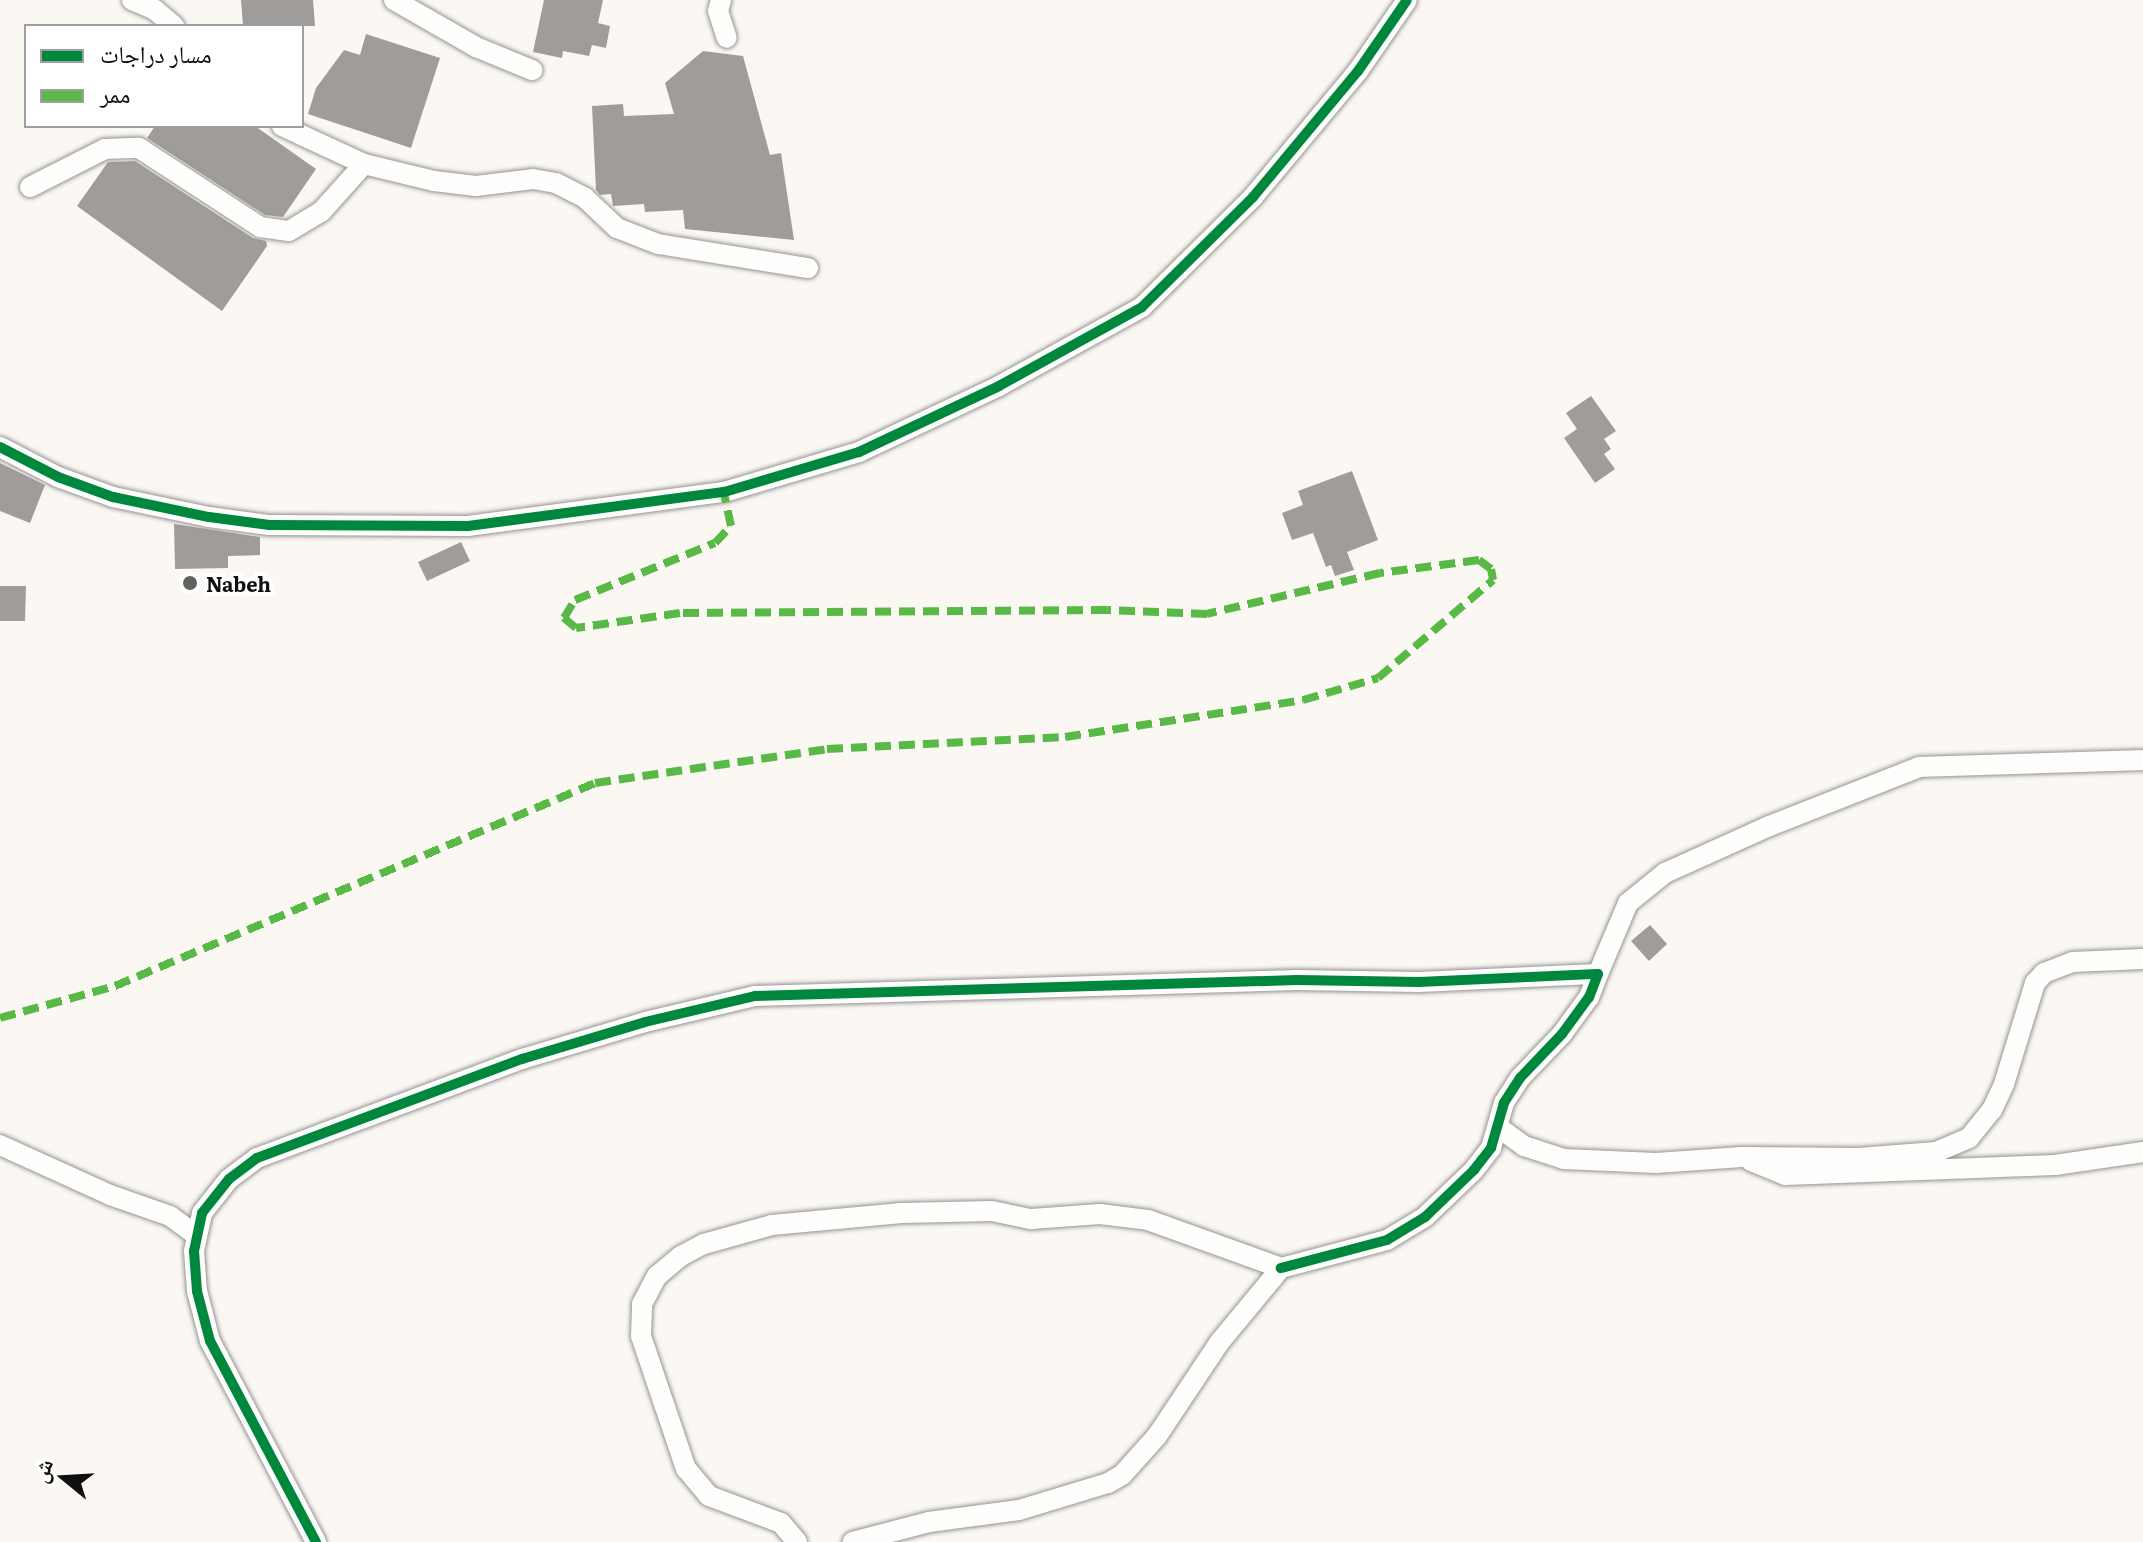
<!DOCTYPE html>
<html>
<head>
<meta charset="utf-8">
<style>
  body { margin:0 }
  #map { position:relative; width:2143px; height:1542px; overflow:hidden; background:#fbf8f4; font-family:Literata,"Noto Naskh Arabic",serif }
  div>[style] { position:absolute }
  .building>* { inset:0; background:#9f9c99 }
  .roads { filter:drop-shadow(0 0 2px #959492) drop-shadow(0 0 2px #959492) }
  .street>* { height:20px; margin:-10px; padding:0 10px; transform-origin:10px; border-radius:10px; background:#fefefd }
  .quiet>* { height:8px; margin-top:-4px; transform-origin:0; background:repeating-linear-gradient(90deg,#58b947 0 16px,transparent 0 24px) }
  .cycleway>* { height:10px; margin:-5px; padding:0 5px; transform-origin:5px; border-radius:5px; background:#00873e }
  .dots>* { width:22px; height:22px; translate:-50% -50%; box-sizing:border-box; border:4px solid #fff; border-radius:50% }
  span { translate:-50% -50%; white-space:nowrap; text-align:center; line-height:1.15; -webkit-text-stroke:8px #fff; paint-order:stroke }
  .poi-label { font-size:20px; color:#0f0f0f; font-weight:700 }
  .left { translate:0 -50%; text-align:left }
  .legend { position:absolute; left:24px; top:24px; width:280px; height:104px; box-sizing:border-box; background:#fff; border:2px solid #9f9f9f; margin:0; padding:10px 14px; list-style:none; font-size:24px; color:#0f0f0f }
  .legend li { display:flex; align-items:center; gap:16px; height:40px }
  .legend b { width:40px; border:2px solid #9f9f9f }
  .north { position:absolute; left:24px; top:1438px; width:80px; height:80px; -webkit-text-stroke:6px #fff; paint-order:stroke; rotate:288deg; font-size:22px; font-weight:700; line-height:32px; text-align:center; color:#0f0f0f }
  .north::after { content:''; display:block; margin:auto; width:28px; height:36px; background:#0f0f0f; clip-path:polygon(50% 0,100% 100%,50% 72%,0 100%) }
</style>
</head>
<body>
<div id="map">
  <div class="building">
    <i style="clip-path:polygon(241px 0,313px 0,315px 26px,243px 26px)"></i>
    <i style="clip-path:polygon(544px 0,603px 0,598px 23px,610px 26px,606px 48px,592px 45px,589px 56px,563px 51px,562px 58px,533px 52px)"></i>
    <i style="clip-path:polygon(366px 34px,440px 58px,411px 148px,308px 114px,316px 88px,344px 50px,360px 55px)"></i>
    <i style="clip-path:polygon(703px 51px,743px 56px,770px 155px,781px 153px,794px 240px,685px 229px,683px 210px,645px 212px,644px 204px,613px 206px,611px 194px,600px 195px,596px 190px,592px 106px,623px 104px,624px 116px,674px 114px,665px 83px)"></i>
    <i style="clip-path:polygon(155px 126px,255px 126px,316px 169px,283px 217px,265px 215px,147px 138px)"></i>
    <i style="clip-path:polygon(135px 161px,253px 238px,266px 241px,267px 246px,222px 311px,77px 206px,108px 162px)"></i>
    <i style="clip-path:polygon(1591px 396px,1616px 431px,1604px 439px,1611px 449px,1604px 454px,1615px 469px,1595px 483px,1564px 438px,1577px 429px,1566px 413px)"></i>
    <i style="clip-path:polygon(0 463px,45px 485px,30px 523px,0 511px)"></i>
    <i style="clip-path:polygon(1352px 471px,1378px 540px,1347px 552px,1354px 570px,1335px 576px,1331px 565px,1326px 567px,1313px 533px,1292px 540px,1282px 513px,1303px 505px,1298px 491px)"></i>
    <i style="clip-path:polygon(174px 524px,260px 537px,260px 555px,228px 556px,228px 568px,175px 569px)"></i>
    <i style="clip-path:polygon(461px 542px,470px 561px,427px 581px,418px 562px)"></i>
    <i style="clip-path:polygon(0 586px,26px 586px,25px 621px,0 621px)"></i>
    <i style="clip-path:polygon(1650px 925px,1667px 944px,1649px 961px,1631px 941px)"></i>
  </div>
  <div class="roads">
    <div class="street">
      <i style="left:132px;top:0;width:25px;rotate:23deg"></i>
      <i style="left:155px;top:10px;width:25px;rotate:40deg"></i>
      <i style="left:394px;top:0;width:95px;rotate:29.8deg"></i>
      <i style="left:476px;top:47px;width:61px;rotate:22.3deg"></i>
      <i style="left:721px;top:0;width:11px;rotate:105deg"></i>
      <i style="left:718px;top:11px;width:28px;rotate:72deg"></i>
      <i style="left:282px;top:126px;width:90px;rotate:24.9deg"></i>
      <i style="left:364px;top:164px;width:72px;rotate:13.7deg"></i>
      <i style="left:434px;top:181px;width:42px;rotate:6.8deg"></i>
      <i style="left:476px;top:186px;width:57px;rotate:-7deg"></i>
      <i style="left:533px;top:179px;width:23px;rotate:10deg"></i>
      <i style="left:556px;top:183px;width:33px;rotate:27deg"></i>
      <i style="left:585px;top:198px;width:44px;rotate:43.2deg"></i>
      <i style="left:617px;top:228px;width:44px;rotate:21.3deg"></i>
      <i style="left:658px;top:244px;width:152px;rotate:9.1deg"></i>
      <i style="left:30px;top:187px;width:84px;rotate:-26.9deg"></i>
      <i style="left:105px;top:149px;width:34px;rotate:-2deg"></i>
      <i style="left:139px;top:148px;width:145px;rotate:33.1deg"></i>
      <i style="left:260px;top:227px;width:29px;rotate:8deg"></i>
      <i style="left:289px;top:231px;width:37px;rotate:-31deg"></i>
      <i style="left:321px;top:212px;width:64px;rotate:-48.1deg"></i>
      <i style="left:0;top:447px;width:65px;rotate:27.3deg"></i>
      <i style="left:58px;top:477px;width:59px;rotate:20deg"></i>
      <i style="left:113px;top:497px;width:98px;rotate:11.8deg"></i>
      <i style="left:209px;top:517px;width:61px;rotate:7.6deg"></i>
      <i style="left:269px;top:525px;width:199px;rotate:0.3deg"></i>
      <i style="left:468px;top:526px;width:258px;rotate:-7.6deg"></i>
      <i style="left:724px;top:492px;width:141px;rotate:-16.5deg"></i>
      <i style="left:859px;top:452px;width:155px;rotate:-25.2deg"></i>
      <i style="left:999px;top:386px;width:163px;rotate:-28.9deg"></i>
      <i style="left:1142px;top:307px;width:156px;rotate:-44.7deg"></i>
      <i style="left:1253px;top:197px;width:164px;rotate:-50.2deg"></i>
      <i style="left:1358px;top:71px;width:86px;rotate:-55.4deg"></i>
      <i style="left:1598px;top:974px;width:77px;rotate:-67.1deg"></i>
      <i style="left:1628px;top:903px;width:48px;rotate:-39deg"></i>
      <i style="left:1665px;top:873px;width:112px;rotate:-24.3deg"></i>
      <i style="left:1767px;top:827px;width:163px;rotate:-21.5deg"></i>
      <i style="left:1919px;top:767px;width:224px;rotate:-1.8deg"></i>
      <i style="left:1498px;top:1127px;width:32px;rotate:36deg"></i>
      <i style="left:1524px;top:1146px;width:42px;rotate:18deg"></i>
      <i style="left:1564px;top:1159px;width:92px;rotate:2.5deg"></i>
      <i style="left:1656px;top:1163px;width:86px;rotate:-4deg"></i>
      <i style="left:1742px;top:1157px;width:116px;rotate:0.5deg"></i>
      <i style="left:1858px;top:1158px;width:78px;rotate:-4.4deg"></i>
      <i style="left:1936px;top:1152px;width:36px;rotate:-23deg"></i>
      <i style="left:1969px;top:1138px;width:36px;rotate:-51deg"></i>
      <i style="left:1992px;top:1110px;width:29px;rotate:-65deg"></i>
      <i style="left:2004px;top:1084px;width:106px;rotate:-72.9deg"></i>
      <i style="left:2035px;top:983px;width:13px;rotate:-48deg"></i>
      <i style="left:2044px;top:973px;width:30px;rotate:-21deg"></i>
      <i style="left:2072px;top:962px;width:71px;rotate:-2.4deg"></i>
      <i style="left:0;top:1145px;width:121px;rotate:24.4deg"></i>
      <i style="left:110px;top:1195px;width:64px;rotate:19.3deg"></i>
      <i style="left:170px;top:1216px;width:32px;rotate:36deg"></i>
      <i style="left:1751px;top:1161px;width:37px;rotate:22deg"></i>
      <i style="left:1785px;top:1175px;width:270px;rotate:-2.1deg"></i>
      <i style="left:2055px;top:1165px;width:89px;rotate:-8.4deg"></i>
      <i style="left:316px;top:1542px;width:227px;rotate:-117.8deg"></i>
      <i style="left:210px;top:1341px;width:52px;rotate:-104.6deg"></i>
      <i style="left:197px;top:1291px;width:40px;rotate:-94.3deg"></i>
      <i style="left:194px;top:1251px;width:39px;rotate:-78deg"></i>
      <i style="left:202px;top:1213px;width:43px;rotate:-51.5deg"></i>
      <i style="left:229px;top:1179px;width:35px;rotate:-37deg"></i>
      <i style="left:257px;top:1158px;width:283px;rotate:-20.5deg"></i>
      <i style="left:522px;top:1059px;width:128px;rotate:-16.7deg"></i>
      <i style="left:645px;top:1022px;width:113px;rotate:-13.3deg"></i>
      <i style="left:755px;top:996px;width:542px;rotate:-1.69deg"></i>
      <i style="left:1297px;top:980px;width:122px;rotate:0.9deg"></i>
      <i style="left:1419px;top:982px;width:179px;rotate:-2.6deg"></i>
      <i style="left:1598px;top:974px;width:25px;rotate:111deg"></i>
      <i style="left:1589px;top:997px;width:46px;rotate:126.1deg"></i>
      <i style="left:1562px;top:1034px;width:61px;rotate:133.7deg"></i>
      <i style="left:1520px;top:1078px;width:30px;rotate:123deg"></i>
      <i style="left:1504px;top:1103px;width:47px;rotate:106.1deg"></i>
      <i style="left:1491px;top:1148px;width:28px;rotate:128deg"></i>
      <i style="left:1474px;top:1170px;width:68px;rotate:136.2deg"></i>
      <i style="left:1425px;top:1217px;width:44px;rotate:148.8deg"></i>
      <i style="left:1387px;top:1240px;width:110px;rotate:165.2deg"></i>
      <i style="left:797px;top:1542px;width:25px;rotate:-130deg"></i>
      <i style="left:781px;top:1523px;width:77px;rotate:-159.4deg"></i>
      <i style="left:709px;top:1496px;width:35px;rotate:-130deg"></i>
      <i style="left:686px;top:1469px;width:140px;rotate:-108.7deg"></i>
      <i style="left:641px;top:1336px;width:32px;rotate:-88deg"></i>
      <i style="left:642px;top:1304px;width:32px;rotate:-62deg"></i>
      <i style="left:657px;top:1276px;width:31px;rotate:-40deg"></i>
      <i style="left:681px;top:1256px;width:26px;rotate:-28deg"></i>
      <i style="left:704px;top:1244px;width:71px;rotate:-15.6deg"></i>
      <i style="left:772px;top:1225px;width:130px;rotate:-5.3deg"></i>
      <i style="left:901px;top:1213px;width:91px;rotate:-1.3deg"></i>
      <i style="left:992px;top:1211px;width:40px;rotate:12deg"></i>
      <i style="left:1031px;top:1219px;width:69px;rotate:-4.1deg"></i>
      <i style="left:1100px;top:1214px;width:48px;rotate:7.1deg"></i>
      <i style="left:1148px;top:1220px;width:141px;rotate:19.8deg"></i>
      <i style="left:1281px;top:1268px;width:97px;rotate:129.6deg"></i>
      <i style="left:1219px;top:1343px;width:112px;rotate:123.7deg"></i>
      <i style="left:1157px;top:1436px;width:52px;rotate:131.9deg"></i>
      <i style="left:1122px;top:1475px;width:16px;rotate:150deg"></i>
      <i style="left:1108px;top:1483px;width:93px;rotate:163.1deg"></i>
      <i style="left:1019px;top:1510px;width:91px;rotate:172.4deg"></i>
      <i style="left:929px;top:1522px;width:79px;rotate:165.3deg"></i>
    </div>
  </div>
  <div class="quiet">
    <i style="left:0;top:1018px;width:119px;rotate:-15.5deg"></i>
    <i style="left:115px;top:986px;width:521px;rotate:-22.92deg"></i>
    <i style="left:595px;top:783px;width:234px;rotate:-8.3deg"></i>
    <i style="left:827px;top:749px;width:238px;rotate:-2.9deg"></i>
    <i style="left:1065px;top:737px;width:241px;rotate:-8.8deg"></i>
    <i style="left:1303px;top:700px;width:78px;rotate:-16.3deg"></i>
    <i style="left:1378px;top:678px;width:151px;rotate:-40.4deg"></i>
    <i style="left:1493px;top:580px;width:11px;rotate:-100deg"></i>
    <i style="left:1491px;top:569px;width:15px;rotate:-143deg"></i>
    <i style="left:1479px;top:560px;width:100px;rotate:172.5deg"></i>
    <i style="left:1380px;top:573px;width:178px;rotate:166.7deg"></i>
    <i style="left:1207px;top:614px;width:100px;rotate:-177.7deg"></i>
    <i style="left:1107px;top:610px;width:427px;rotate:179.6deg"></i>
    <i style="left:680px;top:613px;width:105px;rotate:171.8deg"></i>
    <i style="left:576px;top:628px;width:16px;rotate:-140deg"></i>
    <i style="left:564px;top:618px;width:21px;rotate:-59deg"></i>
    <i style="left:575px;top:600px;width:151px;rotate:-22.2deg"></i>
    <i style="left:715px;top:543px;width:23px;rotate:-47deg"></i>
    <i style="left:731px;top:526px;width:35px;rotate:-102deg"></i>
  </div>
  <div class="cycleway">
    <i style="left:0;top:447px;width:65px;rotate:27.3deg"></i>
    <i style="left:58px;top:477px;width:59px;rotate:20deg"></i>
    <i style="left:113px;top:497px;width:98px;rotate:11.8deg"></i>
    <i style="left:209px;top:517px;width:61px;rotate:7.6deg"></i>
    <i style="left:269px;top:525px;width:199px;rotate:0.3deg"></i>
    <i style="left:468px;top:526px;width:258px;rotate:-7.6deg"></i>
    <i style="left:724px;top:492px;width:141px;rotate:-16.5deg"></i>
    <i style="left:859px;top:452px;width:155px;rotate:-25.2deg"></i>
    <i style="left:999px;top:386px;width:163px;rotate:-28.9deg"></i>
    <i style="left:1142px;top:307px;width:156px;rotate:-44.7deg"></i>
    <i style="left:1253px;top:197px;width:164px;rotate:-50.2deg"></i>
    <i style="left:1358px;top:71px;width:86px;rotate:-55.4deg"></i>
    <i style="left:316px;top:1542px;width:227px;rotate:-117.8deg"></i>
    <i style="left:210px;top:1341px;width:52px;rotate:-104.6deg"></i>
    <i style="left:197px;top:1291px;width:40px;rotate:-94.3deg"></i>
    <i style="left:194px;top:1251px;width:39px;rotate:-78deg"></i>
    <i style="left:202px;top:1213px;width:43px;rotate:-51.5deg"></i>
    <i style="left:229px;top:1179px;width:35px;rotate:-37deg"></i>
    <i style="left:257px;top:1158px;width:283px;rotate:-20.5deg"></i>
    <i style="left:522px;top:1059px;width:128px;rotate:-16.7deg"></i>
    <i style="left:645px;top:1022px;width:113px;rotate:-13.3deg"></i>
    <i style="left:755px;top:996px;width:542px;rotate:-1.69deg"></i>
    <i style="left:1297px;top:980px;width:122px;rotate:0.9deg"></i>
    <i style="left:1419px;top:982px;width:179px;rotate:-2.6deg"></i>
    <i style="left:1598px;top:974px;width:25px;rotate:111deg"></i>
    <i style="left:1589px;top:997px;width:46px;rotate:126.1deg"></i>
    <i style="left:1562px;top:1034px;width:61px;rotate:133.7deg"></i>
    <i style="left:1520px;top:1078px;width:30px;rotate:123deg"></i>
    <i style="left:1504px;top:1103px;width:47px;rotate:106.1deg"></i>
    <i style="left:1491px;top:1148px;width:28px;rotate:128deg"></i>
    <i style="left:1474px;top:1170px;width:68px;rotate:136.2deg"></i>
    <i style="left:1425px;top:1217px;width:44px;rotate:148.8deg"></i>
    <i style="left:1387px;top:1240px;width:110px;rotate:165.2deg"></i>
  </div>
  <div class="dots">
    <i style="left:190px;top:583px;background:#62615f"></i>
  </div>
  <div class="poi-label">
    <span class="left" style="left:206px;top:583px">Nabeh</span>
  </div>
  <ul class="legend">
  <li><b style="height:10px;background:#00873e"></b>مسار دراجات</li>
  <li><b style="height:10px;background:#58b947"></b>ممر</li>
  </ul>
  <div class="north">ش</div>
</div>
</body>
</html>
